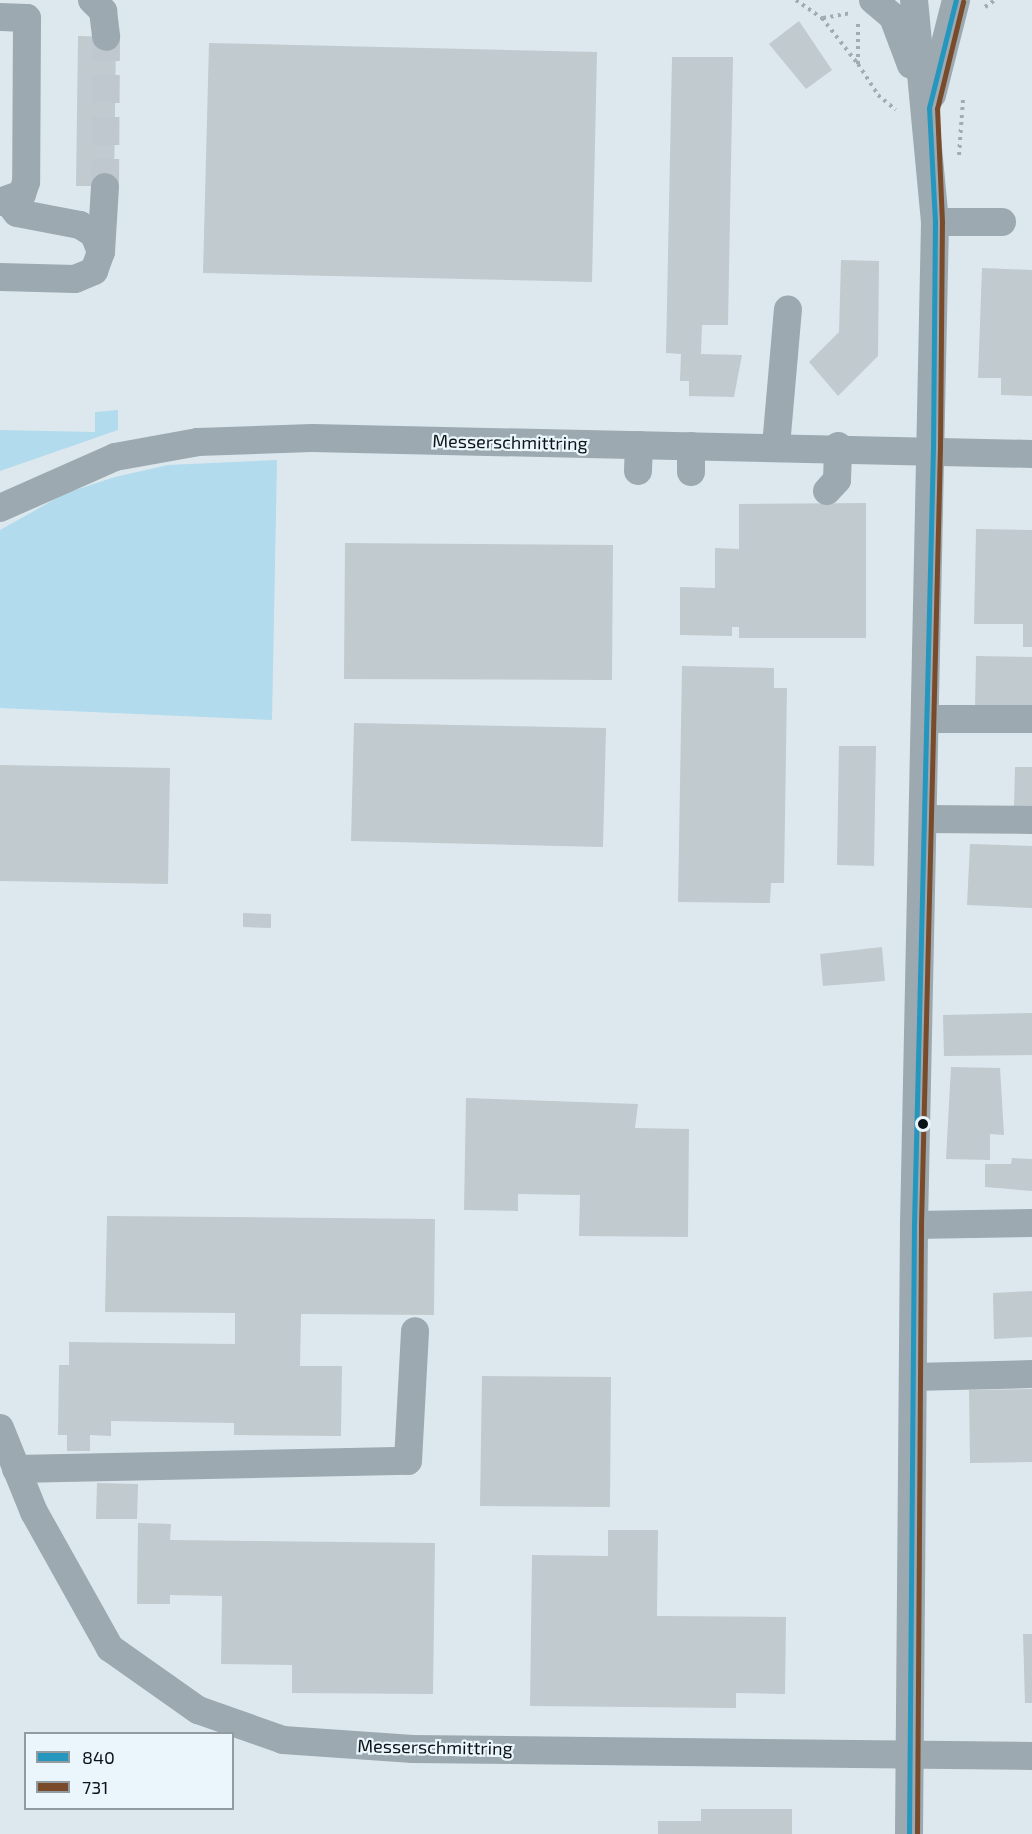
<!DOCTYPE html>
<html>
<head>
<meta charset="utf-8">
<style>
  body { margin:0 }
  #map { position:relative; width:1032px; height:1834px; overflow:hidden; background:#dde8ee; font-family:"Exo 2",sans-serif }
  div>[style] { position:absolute }
  .green>* { inset:0; background:#b2dbed }
  .building>* { inset:0; background:#c1cace }
  .minor-tunnel>* { height:28px; margin-top:-14px; transform-origin:0; background:repeating-linear-gradient(90deg,#bec8ce 0 28px,transparent 0 42px) }
  .path>* { height:4px; margin-top:-2px; transform-origin:0; background:repeating-linear-gradient(90deg,#a1acb2 0 3px,transparent 0 7.5px) }
  .minor>* { height:28px; margin:-14px; padding:0 14px; transform-origin:14px; border-radius:14px; background:#9ca9b0 }
  .bus-1>* { height:4.5px; margin:-2.25px; padding:0 2.25px; transform-origin:2.25px; border-radius:2.25px; background:#2596be }
  .bus-2>* { height:4.5px; margin:-2.25px; padding:0 2.25px; transform-origin:2.25px; border-radius:2.25px; background:#7a4b2a }
  .dots>* { width:16px; height:16px; translate:-50% -50%; box-sizing:border-box; border:3px solid #eaf6fc; border-radius:50% }
  span { translate:-50% -50%; white-space:nowrap; text-align:center; line-height:1.15; -webkit-text-stroke:4.5px #eaf6fc; paint-order:stroke }
  .street-label { font-size:18px; color:#0d1417 }
  .legend { position:absolute; left:24px; top:1732px; width:210px; height:78px; box-sizing:border-box; background:#eaf6fc; border:2px solid #929ca0; margin:0; padding:8px 10px; list-style:none; font-size:18px; color:#0d1417 }
  .legend li { display:flex; align-items:center; gap:12px; height:30px }
  .legend b { width:30px; border:2px solid #929ca0 }
</style>
</head>
<body>
<div id="map">
  <div class="green">
    <i style="clip-path:polygon(118px 410px,118px 430px,0 471px,0 430px,95px 432px,95px 412px)"></i>
    <i style="clip-path:polygon(277px 460px,272px 720px,0 708px,0 530px,66px 493px,115px 477px,168px 465px)"></i>
  </div>
  <div class="building">
    <i style="clip-path:polygon(799px 21px,832px 70px,806px 89px,769px 44px)"></i>
    <i style="clip-path:polygon(78px 36px,116px 37px,114px 186px,76px 186px)"></i>
    <i style="clip-path:polygon(209px 43px,597px 52px,592px 282px,203px 273px)"></i>
    <i style="clip-path:polygon(672px 57px,733px 57px,728px 325px,702px 325px,701px 354px,742px 355px,734px 397px,689px 396px,689px 381px,680px 381px,681px 354px,666px 353px)"></i>
    <i style="clip-path:polygon(841px 260px,879px 261px,878px 356px,838px 396px,809px 362px,839px 332px)"></i>
    <i style="clip-path:polygon(982px 268px,1032px 270px,1032px 396px,1001px 395px,1001px 378px,978px 378px)"></i>
    <i style="clip-path:polygon(866px 503px,866px 638px,739px 638px,739px 627px,732px 627px,732px 636px,680px 635px,680px 587px,715px 588px,715px 548px,739px 549px,739px 504px)"></i>
    <i style="clip-path:polygon(976px 529px,1032px 530px,1032px 647px,1023px 647px,1023px 624px,974px 624px)"></i>
    <i style="clip-path:polygon(345px 543px,613px 545px,612px 680px,344px 679px)"></i>
    <i style="clip-path:polygon(976px 656px,1032px 657px,1032px 706px,975px 706px)"></i>
    <i style="clip-path:polygon(682px 666px,774px 668px,774px 688px,787px 688px,784px 883px,771px 883px,770px 903px,678px 902px)"></i>
    <i style="clip-path:polygon(354px 723px,606px 728px,603px 847px,351px 841px)"></i>
    <i style="clip-path:polygon(839px 746px,876px 746px,874px 866px,837px 865px)"></i>
    <i style="clip-path:polygon(0 765px,170px 768px,168px 884px,0 881px)"></i>
    <i style="clip-path:polygon(1015px 767px,1032px 767px,1032px 808px,1014px 807px)"></i>
    <i style="clip-path:polygon(970px 844px,1032px 846px,1032px 908px,967px 905px)"></i>
    <i style="clip-path:polygon(243px 913px,271px 914px,271px 928px,243px 927px)"></i>
    <i style="clip-path:polygon(882px 947px,885px 981px,823px 986px,820px 954px)"></i>
    <i style="clip-path:polygon(1032px 1013px,1032px 1055px,944px 1056px,943px 1015px)"></i>
    <i style="clip-path:polygon(951px 1067px,1000px 1068px,1004px 1135px,990px 1134px,990px 1160px,946px 1159px)"></i>
    <i style="clip-path:polygon(466px 1098px,638px 1104px,635px 1128px,689px 1129px,688px 1237px,579px 1236px,580px 1195px,518px 1194px,518px 1211px,464px 1210px)"></i>
    <i style="clip-path:polygon(1012px 1158px,1032px 1159px,1032px 1191px,985px 1187px,985px 1164px,1011px 1164px)"></i>
    <i style="clip-path:polygon(107px 1216px,435px 1219px,434px 1315px,301px 1314px,300px 1366px,342px 1366px,341px 1436px,234px 1435px,234px 1423px,111px 1421px,111px 1436px,90px 1435px,90px 1451px,67px 1451px,67px 1435px,58px 1435px,59px 1365px,69px 1365px,69px 1342px,235px 1344px,235px 1313px,105px 1312px)"></i>
    <i style="clip-path:polygon(1032px 1291px,1032px 1337px,994px 1339px,993px 1293px)"></i>
    <i style="clip-path:polygon(482px 1376px,611px 1377px,610px 1507px,480px 1506px)"></i>
    <i style="clip-path:polygon(1032px 1389px,1032px 1462px,970px 1463px,969px 1390px)"></i>
    <i style="clip-path:polygon(97px 1483px,138px 1484px,137px 1519px,96px 1519px)"></i>
    <i style="clip-path:polygon(138px 1523px,171px 1524px,170px 1540px,435px 1543px,433px 1694px,292px 1693px,292px 1665px,221px 1664px,222px 1596px,170px 1595px,170px 1604px,137px 1604px)"></i>
    <i style="clip-path:polygon(608px 1530px,658px 1530px,657px 1616px,786px 1617px,785px 1694px,736px 1693px,736px 1708px,530px 1706px,532px 1555px,608px 1556px)"></i>
    <i style="clip-path:polygon(1023px 1634px,1032px 1634px,1032px 1703px,1025px 1703px)"></i>
    <i style="clip-path:polygon(701px 1809px,792px 1809px,792px 1834px,658px 1834px,658px 1821px,701px 1821px)"></i>
  </div>
  <div class="minor-tunnel">
    <i style="left:105px;top:187px;width:150px;rotate:-89.6deg"></i>
  </div>
  <div class="path">
    <i style="left:796px;top:0;width:32px;rotate:35deg"></i>
    <i style="left:822px;top:18px;width:58px;rotate:52deg"></i>
    <i style="left:985px;top:7px;width:12px;rotate:-35deg"></i>
    <i style="left:823px;top:18px;width:28px;rotate:-10deg"></i>
    <i style="left:858px;top:24px;width:40px;rotate:90deg"></i>
    <i style="left:858px;top:64px;width:37px;rotate:57deg"></i>
    <i style="left:878px;top:95px;width:23px;rotate:40deg"></i>
    <i style="left:959px;top:155px;width:56px;rotate:-85.9deg"></i>
  </div>
  <div class="minor">
    <i style="left:92px;top:0;width:16px;rotate:45deg"></i>
    <i style="left:103px;top:11px;width:26px;rotate:83deg"></i>
    <i style="left:873px;top:0;width:26px;rotate:40deg"></i>
    <i style="left:893px;top:17px;width:51px;rotate:69.4deg"></i>
    <i style="left:0;top:17px;width:27px;rotate:2deg"></i>
    <i style="left:27px;top:18px;width:164px;rotate:90.3deg"></i>
    <i style="left:26px;top:182px;width:13px;rotate:108deg"></i>
    <i style="left:22px;top:194px;width:23px;rotate:160deg"></i>
    <i style="left:932px;top:95px;width:98px;rotate:-75.8deg"></i>
    <i style="left:8px;top:202px;width:14px;rotate:51deg"></i>
    <i style="left:17px;top:213px;width:64px;rotate:10.8deg"></i>
    <i style="left:80px;top:225px;width:17px;rotate:33deg"></i>
    <i style="left:94px;top:234px;width:19px;rotate:69deg"></i>
    <i style="left:935px;top:222px;width:67px"></i>
    <i style="left:0;top:277px;width:75px;rotate:1.5deg"></i>
    <i style="left:75px;top:279px;width:21px;rotate:-23deg"></i>
    <i style="left:94px;top:271px;width:20px;rotate:-70deg"></i>
    <i style="left:101px;top:252px;width:65px;rotate:-86.5deg"></i>
    <i style="left:776px;top:446px;width:137px;rotate:-85deg"></i>
    <i style="left:638px;top:471px;width:26px;rotate:-88deg"></i>
    <i style="left:691px;top:472px;width:26px;rotate:-90deg"></i>
    <i style="left:827px;top:491px;width:15px;rotate:-48deg"></i>
    <i style="left:837px;top:480px;width:34px;rotate:-88deg"></i>
    <i style="left:0;top:508px;width:126px;rotate:-23.9deg"></i>
    <i style="left:115px;top:457px;width:84px;rotate:-10.2deg"></i>
    <i style="left:198px;top:442px;width:114px;rotate:-2deg"></i>
    <i style="left:312px;top:438px;width:720px;rotate:1.27deg"></i>
    <i style="left:926px;top:719px;width:106px"></i>
    <i style="left:924px;top:819px;width:108px;rotate:0.5deg"></i>
    <i style="left:914px;top:1225px;width:118px;rotate:-1deg"></i>
    <i style="left:913px;top:1377px;width:119px;rotate:-1.4deg"></i>
    <i style="left:0;top:1428px;width:91px;rotate:68deg"></i>
    <i style="left:34px;top:1512px;width:156px;rotate:60.8deg"></i>
    <i style="left:110px;top:1648px;width:108px;rotate:35.2deg"></i>
    <i style="left:198px;top:1710px;width:90px;rotate:19.4deg"></i>
    <i style="left:283px;top:1740px;width:130px;rotate:4deg"></i>
    <i style="left:413px;top:1749px;width:619px;rotate:0.65deg"></i>
    <i style="left:16px;top:1469px;width:392px;rotate:-1.2deg"></i>
    <i style="left:408px;top:1461px;width:130px;rotate:-86.9deg"></i>
    <i style="left:909px;top:1834px;width:609px;rotate:-89.53deg"></i>
    <i style="left:914px;top:1225px;width:1003px;rotate:-88.8deg"></i>
    <i style="left:935px;top:222px;width:223px;rotate:-95.4deg"></i>
  </div>
  <div class="bus-1">
    <i style="left:909px;top:1834px;width:609px;rotate:-89.53deg"></i>
    <i style="left:914px;top:1225px;width:776px;rotate:-88.6deg"></i>
    <i style="left:933px;top:449px;width:227px;rotate:-89.5deg"></i>
    <i style="left:935px;top:222px;width:114px;rotate:-93deg"></i>
    <i style="left:929px;top:108px;width:111px;rotate:-76deg"></i>
  </div>
  <div class="bus-2">
    <i style="left:917px;top:1834px;width:609px;rotate:-89.62deg"></i>
    <i style="left:921px;top:1225px;width:776px;rotate:-88.6deg"></i>
    <i style="left:940px;top:449px;width:227px;rotate:-89.5deg"></i>
    <i style="left:942px;top:222px;width:113px;rotate:-92.5deg"></i>
    <i style="left:937px;top:109px;width:110px;rotate:-76.3deg"></i>
  </div>
  <div class="dots">
    <i style="left:923px;top:1124px;background:#0d1417"></i>
  </div>
  <div class="street-label">
    <span style="left:510px;top:442px;rotate:1deg">Messerschmittring</span>
    <span style="left:435px;top:1747px;rotate:1deg">Messerschmittring</span>
  </div>
  <ul class="legend">
  <li><b style="height:8px;background:#2596be"></b>840</li>
  <li><b style="height:8px;background:#7a4b2a"></b>731</li>
  </ul>
</div>
</body>
</html>
